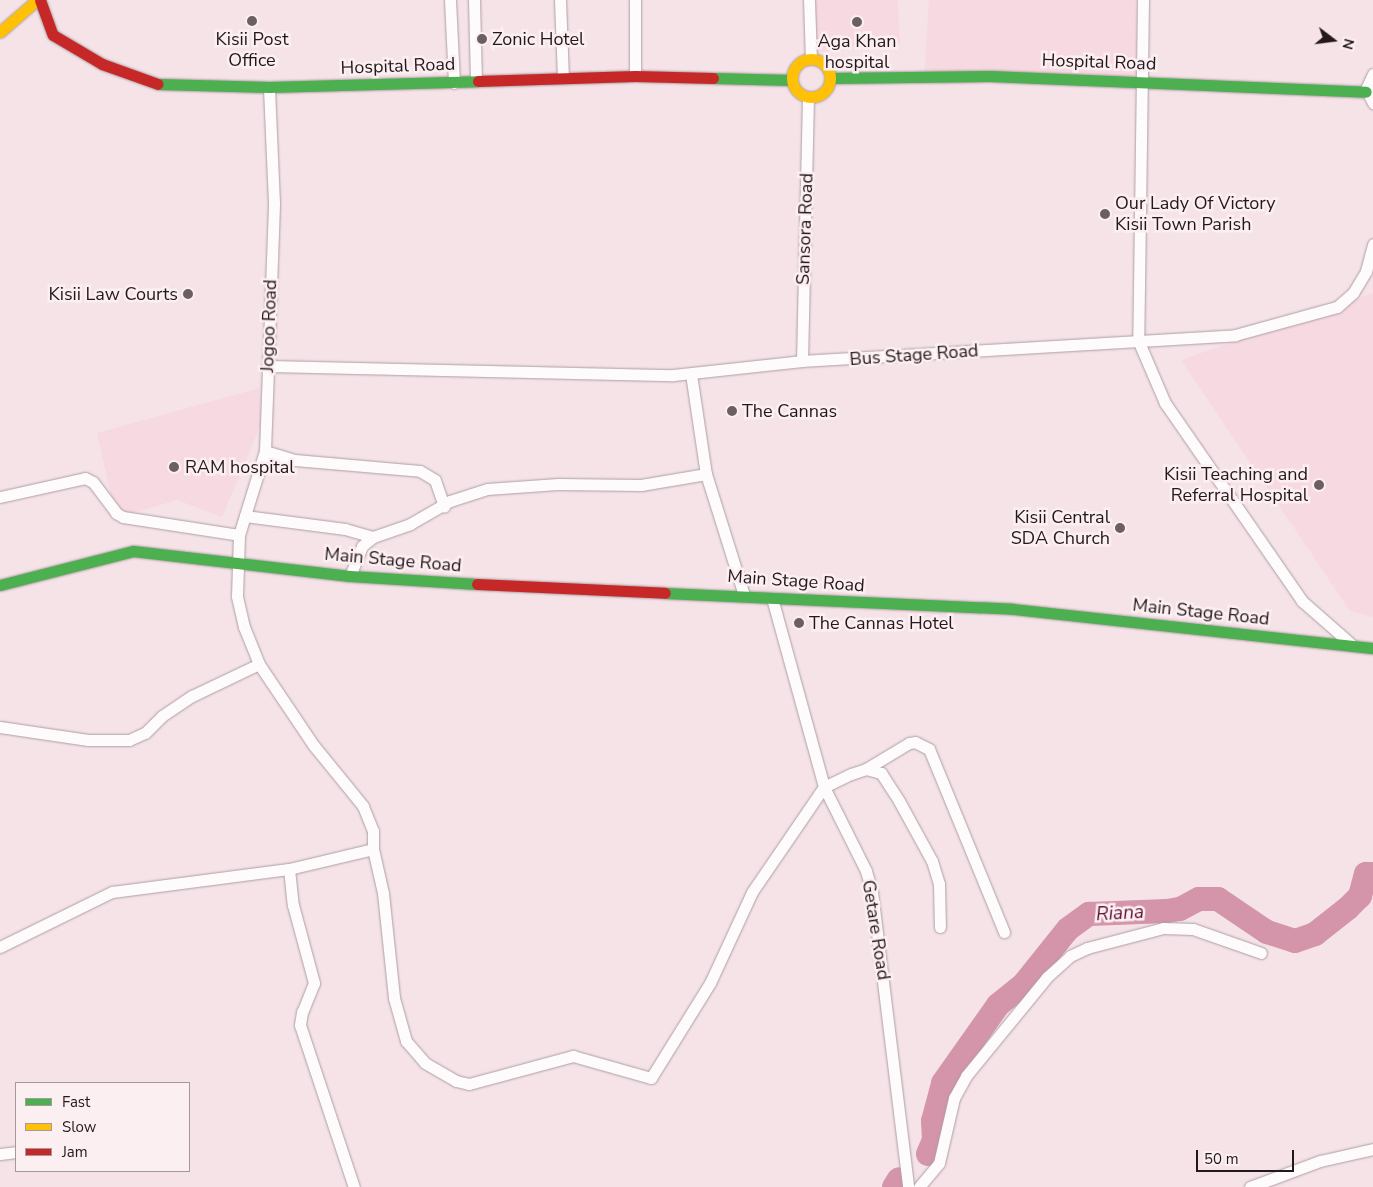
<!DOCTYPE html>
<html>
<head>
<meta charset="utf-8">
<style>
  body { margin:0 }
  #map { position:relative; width:1373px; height:1187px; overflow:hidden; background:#f5e3e8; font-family:"Nunito Sans",sans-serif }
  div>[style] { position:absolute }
  .built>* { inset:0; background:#f7d9e1 }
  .river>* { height:24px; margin:-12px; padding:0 12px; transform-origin:12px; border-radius:12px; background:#d494aa }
  .roads { filter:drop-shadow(0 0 1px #ad9fa3) drop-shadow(0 0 1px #ad9fa3) }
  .street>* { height:11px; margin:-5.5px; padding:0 5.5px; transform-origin:5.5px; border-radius:5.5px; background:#fefbfc }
  .fast>* { height:11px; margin:-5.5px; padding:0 5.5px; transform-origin:5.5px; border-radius:5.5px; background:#4caf50 }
  .slow>* { height:11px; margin:-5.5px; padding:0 5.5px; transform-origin:5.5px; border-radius:5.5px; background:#ffc107 }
  .slow>.ring { margin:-5.5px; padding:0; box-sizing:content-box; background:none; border:11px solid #ffc107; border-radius:50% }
  .jam>* { height:11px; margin:-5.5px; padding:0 5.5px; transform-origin:5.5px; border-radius:5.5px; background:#c62828 }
  .dots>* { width:14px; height:14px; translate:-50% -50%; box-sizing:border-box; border:2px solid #fceff2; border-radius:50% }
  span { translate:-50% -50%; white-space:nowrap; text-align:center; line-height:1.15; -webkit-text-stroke:5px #fceff2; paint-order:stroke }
  .poi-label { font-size:18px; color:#23181b }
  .left { translate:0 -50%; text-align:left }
  .right { translate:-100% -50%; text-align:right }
  .street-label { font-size:18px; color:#23181b }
  .water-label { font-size:19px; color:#611436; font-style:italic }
  .legend { position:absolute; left:15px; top:1082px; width:175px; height:90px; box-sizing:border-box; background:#fceff2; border:1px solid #a5999c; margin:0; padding:6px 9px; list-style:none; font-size:15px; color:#23181b }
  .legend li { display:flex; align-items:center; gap:10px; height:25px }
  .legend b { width:25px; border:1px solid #a5999c }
  .north { position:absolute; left:1308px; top:15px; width:50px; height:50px; -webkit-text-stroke:4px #fceff2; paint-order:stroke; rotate:105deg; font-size:14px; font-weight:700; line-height:20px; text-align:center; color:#23181b }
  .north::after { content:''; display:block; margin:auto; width:18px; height:22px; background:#23181b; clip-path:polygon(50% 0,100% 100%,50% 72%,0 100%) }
  .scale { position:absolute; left:1196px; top:1150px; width:98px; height:22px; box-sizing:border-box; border:2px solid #23181b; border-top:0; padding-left:6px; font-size:15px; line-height:18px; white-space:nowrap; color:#23181b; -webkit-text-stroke:4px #fceff2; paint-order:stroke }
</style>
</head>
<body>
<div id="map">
  <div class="built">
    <i style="clip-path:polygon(815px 0,898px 0,900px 44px,817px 52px)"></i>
    <i style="clip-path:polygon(929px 0,1137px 0,1138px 76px,924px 78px)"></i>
    <i style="clip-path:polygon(1373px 293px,1373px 617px,1350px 611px,1181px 360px)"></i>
    <i style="clip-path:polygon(260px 388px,261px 424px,222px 517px,177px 500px,116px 518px,97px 433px)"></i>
  </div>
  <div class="river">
    <i style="left:928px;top:1154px;width:15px;rotate:-67deg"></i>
    <i style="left:934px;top:1140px;width:19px;rotate:-93deg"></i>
    <i style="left:933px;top:1121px;width:39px;rotate:-75deg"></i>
    <i style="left:943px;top:1083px;width:95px;rotate:-54.8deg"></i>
    <i style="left:998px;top:1005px;width:33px;rotate:-39deg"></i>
    <i style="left:1024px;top:984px;width:70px;rotate:-51.3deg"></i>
    <i style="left:1068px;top:929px;width:26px;rotate:-36deg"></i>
    <i style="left:1089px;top:914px;width:78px;rotate:-2.2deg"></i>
    <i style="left:1167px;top:911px;width:13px;rotate:-9deg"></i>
    <i style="left:1180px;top:909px;width:21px;rotate:-28deg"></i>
    <i style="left:1199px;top:899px;width:19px"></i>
    <i style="left:1218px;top:899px;width:59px;rotate:34deg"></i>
    <i style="left:1267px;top:932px;width:29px;rotate:18deg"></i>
    <i style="left:1295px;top:941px;width:21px;rotate:-19deg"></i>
    <i style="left:1315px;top:934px;width:42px;rotate:-38.2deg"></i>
    <i style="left:1348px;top:908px;width:17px;rotate:-45deg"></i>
    <i style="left:1360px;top:896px;width:23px;rotate:-75deg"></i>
    <i style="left:1366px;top:874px;width:7px"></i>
    <i style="left:894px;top:1187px;width:9px;rotate:-58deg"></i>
  </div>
  <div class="roads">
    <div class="street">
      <i style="left:450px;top:0;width:83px;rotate:87.2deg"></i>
      <i style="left:474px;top:0;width:81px;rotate:88.6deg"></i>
      <i style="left:560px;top:0;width:78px;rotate:87.8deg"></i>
      <i style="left:635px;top:0;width:76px;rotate:90deg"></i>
      <i style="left:809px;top:0;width:59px;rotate:88.1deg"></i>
      <i style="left:1143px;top:0;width:340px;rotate:90.8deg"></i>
      <i style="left:1138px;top:340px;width:69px;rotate:66.8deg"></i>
      <i style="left:1165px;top:403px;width:241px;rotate:55.3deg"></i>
      <i style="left:1302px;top:601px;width:64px;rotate:41.2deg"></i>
      <i style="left:1373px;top:74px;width:17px;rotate:115deg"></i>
      <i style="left:1366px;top:89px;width:16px;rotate:63deg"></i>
      <i style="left:802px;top:361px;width:263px;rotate:-88.7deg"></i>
      <i style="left:269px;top:366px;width:404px;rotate:1.3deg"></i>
      <i style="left:673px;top:375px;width:130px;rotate:-6.2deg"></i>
      <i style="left:802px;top:361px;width:434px;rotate:-3.4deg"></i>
      <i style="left:1235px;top:335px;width:106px;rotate:-15.4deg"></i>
      <i style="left:1337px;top:307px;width:21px;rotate:-41deg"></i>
      <i style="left:1353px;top:293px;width:26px;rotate:-59deg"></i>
      <i style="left:1366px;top:271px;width:28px;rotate:-75deg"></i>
      <i style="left:691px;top:374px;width:101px;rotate:81.5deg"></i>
      <i style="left:706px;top:474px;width:127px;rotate:72.6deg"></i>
      <i style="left:265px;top:451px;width:31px;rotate:17deg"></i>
      <i style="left:295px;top:460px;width:125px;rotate:5deg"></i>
      <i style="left:420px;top:471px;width:17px;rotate:31deg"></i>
      <i style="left:435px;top:480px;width:28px;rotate:71deg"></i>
      <i style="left:0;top:497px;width:87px;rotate:-12.6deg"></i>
      <i style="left:85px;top:478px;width:9px;rotate:27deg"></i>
      <i style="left:93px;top:482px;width:39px;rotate:53deg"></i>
      <i style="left:116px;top:513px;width:8px;rotate:30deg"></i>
      <i style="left:123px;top:517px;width:117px;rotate:8.8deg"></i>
      <i style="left:245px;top:516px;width:101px;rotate:7.4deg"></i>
      <i style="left:345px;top:529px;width:29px;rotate:16deg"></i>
      <i style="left:350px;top:576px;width:32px;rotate:-68deg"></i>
      <i style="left:362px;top:546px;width:14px;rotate:-39deg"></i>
      <i style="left:373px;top:537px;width:39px;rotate:-19deg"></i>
      <i style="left:410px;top:524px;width:46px;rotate:-29.9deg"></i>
      <i style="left:450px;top:501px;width:39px;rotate:-18deg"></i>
      <i style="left:487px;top:489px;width:71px;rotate:-4deg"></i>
      <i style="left:558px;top:484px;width:83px;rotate:0.7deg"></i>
      <i style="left:641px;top:485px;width:66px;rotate:-9.6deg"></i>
      <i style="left:772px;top:598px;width:196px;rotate:74.6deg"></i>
      <i style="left:824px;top:787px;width:94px;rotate:63.4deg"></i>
      <i style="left:866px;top:871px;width:22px;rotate:74deg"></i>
      <i style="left:872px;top:892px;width:297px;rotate:83deg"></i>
      <i style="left:0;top:727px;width:89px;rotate:8.4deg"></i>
      <i style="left:88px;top:740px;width:41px"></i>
      <i style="left:129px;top:740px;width:17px;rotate:-24deg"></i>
      <i style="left:145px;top:733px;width:24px;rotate:-45deg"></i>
      <i style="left:162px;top:716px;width:36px;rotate:-34deg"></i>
      <i style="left:192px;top:696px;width:74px;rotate:-25.5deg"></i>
      <i style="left:866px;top:769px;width:50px;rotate:-31.2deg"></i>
      <i style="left:909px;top:743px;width:6px;rotate:-9deg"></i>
      <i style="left:915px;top:742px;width:16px;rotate:27deg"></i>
      <i style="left:929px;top:749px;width:198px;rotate:67.7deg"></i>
      <i style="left:373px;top:849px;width:45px;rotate:77.2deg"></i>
      <i style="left:383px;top:893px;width:106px;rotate:84deg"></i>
      <i style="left:394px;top:998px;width:45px;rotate:74.4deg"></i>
      <i style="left:406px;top:1041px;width:29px;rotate:49deg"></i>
      <i style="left:425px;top:1063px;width:36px;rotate:30deg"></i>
      <i style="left:456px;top:1081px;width:13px;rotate:13deg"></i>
      <i style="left:469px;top:1084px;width:108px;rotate:-15.1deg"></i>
      <i style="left:573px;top:1056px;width:81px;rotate:15.8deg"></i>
      <i style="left:651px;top:1078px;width:112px;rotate:-58.2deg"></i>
      <i style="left:710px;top:983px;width:100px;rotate:-65.2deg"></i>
      <i style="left:752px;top:892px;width:127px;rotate:-55.6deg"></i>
      <i style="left:824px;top:787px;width:30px;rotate:-26deg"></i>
      <i style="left:851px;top:774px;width:16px;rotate:-18deg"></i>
      <i style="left:866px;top:769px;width:16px;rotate:15deg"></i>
      <i style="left:881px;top:773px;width:33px;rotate:57deg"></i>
      <i style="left:899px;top:801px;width:68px;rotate:61.2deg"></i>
      <i style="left:932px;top:861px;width:24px;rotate:73deg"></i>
      <i style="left:939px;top:884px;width:43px;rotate:88.7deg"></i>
      <i style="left:289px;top:869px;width:36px;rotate:84deg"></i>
      <i style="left:293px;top:905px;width:81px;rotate:74.9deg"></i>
      <i style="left:314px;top:983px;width:31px;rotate:112deg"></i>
      <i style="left:302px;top:1012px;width:13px;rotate:99deg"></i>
      <i style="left:300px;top:1025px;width:171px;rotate:71.6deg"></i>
      <i style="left:0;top:947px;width:125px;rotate:-26.2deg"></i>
      <i style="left:112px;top:892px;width:178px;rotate:-7.4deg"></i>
      <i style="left:289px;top:869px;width:86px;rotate:-13.4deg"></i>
      <i style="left:373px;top:849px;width:18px;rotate:-90deg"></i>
      <i style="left:373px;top:831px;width:27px;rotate:-112deg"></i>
      <i style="left:363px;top:806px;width:77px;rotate:-129.2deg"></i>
      <i style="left:314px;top:746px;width:99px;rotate:-123.9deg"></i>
      <i style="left:259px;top:664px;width:40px;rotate:-112deg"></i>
      <i style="left:244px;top:627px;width:32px;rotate:-103deg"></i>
      <i style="left:237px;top:596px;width:61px;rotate:-88.1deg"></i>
      <i style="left:239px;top:535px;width:88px;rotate:-72.8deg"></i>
      <i style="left:265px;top:451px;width:248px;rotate:-87.9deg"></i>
      <i style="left:274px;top:203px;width:116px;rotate:-92.5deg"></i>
      <i style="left:0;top:1154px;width:16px;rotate:-7deg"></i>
      <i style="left:919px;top:1187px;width:31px;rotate:-50deg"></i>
      <i style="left:939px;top:1163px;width:67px;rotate:-77deg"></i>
      <i style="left:954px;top:1098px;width:25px;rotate:-61deg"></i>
      <i style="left:966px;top:1076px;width:128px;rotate:-50.7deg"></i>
      <i style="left:1047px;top:977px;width:31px;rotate:-42deg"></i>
      <i style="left:1070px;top:956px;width:19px;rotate:-25deg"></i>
      <i style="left:1087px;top:948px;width:79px;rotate:-14.7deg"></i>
      <i style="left:1163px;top:928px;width:30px;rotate:2deg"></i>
      <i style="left:1193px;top:929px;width:72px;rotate:19.4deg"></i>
      <i style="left:1250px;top:1187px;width:75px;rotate:-20.4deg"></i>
      <i style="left:1320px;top:1161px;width:54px;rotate:-12.8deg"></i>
    </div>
    <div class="fast">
      <i style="left:713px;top:78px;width:79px;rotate:1.5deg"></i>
      <i style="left:831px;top:78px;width:159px;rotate:-0.7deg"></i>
      <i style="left:990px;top:76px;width:376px;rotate:2.4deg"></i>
      <i style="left:158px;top:84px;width:111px;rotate:1.5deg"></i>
      <i style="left:269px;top:87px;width:209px;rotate:-1.6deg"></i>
      <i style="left:0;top:585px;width:137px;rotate:-14.3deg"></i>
      <i style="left:133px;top:551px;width:218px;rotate:6.6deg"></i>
      <i style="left:350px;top:576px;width:127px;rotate:3.6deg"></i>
      <i style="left:665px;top:593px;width:348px;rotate:2.6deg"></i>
      <i style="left:1013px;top:609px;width:362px;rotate:6.2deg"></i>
    </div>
    <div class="slow">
      <i style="left:0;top:32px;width:49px;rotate:-40.9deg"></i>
      <i class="ring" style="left:792px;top:59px;width:27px;height:27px"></i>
    </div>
    <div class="jam">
      <i style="left:40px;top:0;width:37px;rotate:70deg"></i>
      <i style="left:53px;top:35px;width:57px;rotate:30.6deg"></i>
      <i style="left:102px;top:64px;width:59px;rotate:19.7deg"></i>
      <i style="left:478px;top:81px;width:157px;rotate:-1.8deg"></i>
      <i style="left:635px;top:76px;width:78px;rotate:1.5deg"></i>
      <i style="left:477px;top:584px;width:188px;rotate:2.7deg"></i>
    </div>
  </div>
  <div class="dots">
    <i style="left:252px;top:21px;background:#6c5f63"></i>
    <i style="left:857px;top:22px;background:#6c5f63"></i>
    <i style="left:482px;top:39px;background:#6c5f63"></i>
    <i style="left:1105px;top:214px;background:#6c5f63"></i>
    <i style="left:188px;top:294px;background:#6c5f63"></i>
    <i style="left:732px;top:411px;background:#6c5f63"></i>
    <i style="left:174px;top:467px;background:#6c5f63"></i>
    <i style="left:1319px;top:485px;background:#6c5f63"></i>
    <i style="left:1120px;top:528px;background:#6c5f63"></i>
    <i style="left:799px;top:623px;background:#6c5f63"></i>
  </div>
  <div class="poi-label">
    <span class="left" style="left:492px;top:39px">Zonic Hotel</span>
    <span style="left:252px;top:50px">Kisii Post<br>Office</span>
    <span style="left:857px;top:52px">Aga Khan<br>hospital</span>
    <span class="left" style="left:1115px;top:214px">Our Lady Of Victory<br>Kisii Town Parish</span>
    <span class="right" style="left:178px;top:294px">Kisii Law Courts</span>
    <span class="left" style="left:742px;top:411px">The Cannas</span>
    <span class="left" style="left:185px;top:467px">RAM hospital</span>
    <span class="right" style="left:1308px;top:485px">Kisii Teaching and<br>Referral Hospital</span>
    <span class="right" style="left:1110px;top:528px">Kisii Central<br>SDA Church</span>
    <span class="left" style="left:809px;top:623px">The Cannas Hotel</span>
  </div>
  <div class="street-label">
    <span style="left:1099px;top:62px;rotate:2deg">Hospital Road</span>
    <span style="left:398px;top:66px;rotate:-2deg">Hospital Road</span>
    <span style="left:805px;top:229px;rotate:-88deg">Sansora Road</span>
    <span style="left:269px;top:326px;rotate:-88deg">Jogoo Road</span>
    <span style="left:914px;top:355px;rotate:-4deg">Bus Stage Road</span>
    <span style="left:393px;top:560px;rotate:5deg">Main Stage Road</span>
    <span style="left:796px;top:581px;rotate:4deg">Main Stage Road</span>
    <span style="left:1201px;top:612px;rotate:6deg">Main Stage Road</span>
    <span style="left:876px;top:930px;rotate:81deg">Getare Road</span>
  </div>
  <div class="water-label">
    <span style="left:1120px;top:914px;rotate:-3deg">Riana</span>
  </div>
  <ul class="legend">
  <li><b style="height:6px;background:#4caf50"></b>Fast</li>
  <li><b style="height:6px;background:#ffc107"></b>Slow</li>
  <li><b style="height:6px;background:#c62828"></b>Jam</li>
  </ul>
  <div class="north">N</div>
  <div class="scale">50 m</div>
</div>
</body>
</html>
